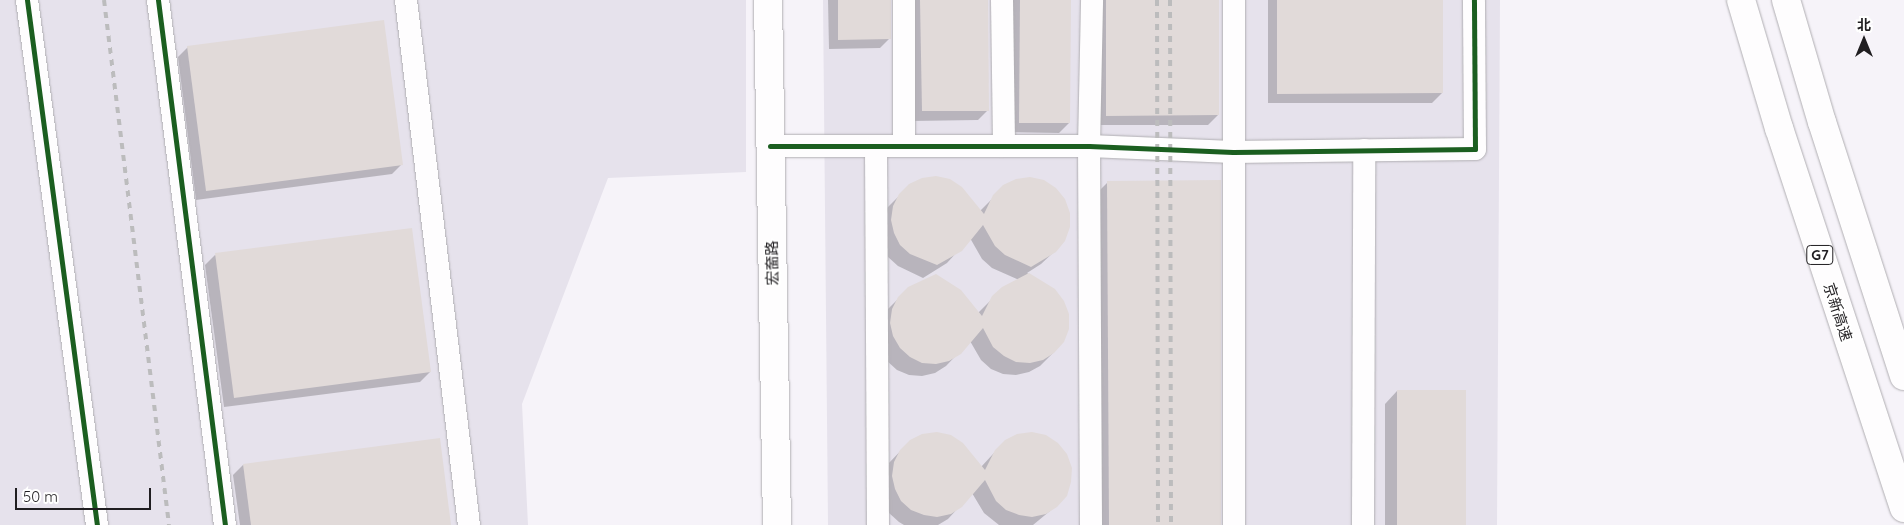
<!DOCTYPE html>
<html>
<head>
<meta charset="utf-8">
<style>
  body { margin:0 }
  #map { position:relative; width:1904px; height:525px; overflow:hidden; background:#f6f3f9; font-family:Quicksand,"Noto Sans SC",sans-serif }
  div>[style] { position:absolute }
  .built>* { inset:0; background:#e6e2ec }
  .shadow>* { inset:0; background:#0003 }
  .building>* { inset:0; background:#e1dad9 }
  .roads { filter:drop-shadow(0 0 1px #b0aeb2) drop-shadow(0 0 1px #b0aeb2) }
  .minor>* { height:22px; margin:-11px; padding:0 11px; transform-origin:11px; border-radius:11px; background:#fefdfe }
  .tertiary>* { height:28px; margin:-14px; padding:0 14px; transform-origin:14px; border-radius:14px; background:#fefdfe }
  .motorway>* { height:28px; margin:-14px; padding:0 14px; transform-origin:14px; border-radius:14px; background:#fefdfe }
  .rail>* { height:4px; margin-top:-2px; transform-origin:0; background:repeating-linear-gradient(90deg,#bcbcbd 0 6px,transparent 0 12px) }
  .cycleway>* { height:5px; margin:-2.5px; padding:0 2.5px; transform-origin:2.5px; border-radius:2.5px; background:#1b5e20 }
  span { translate:-50% -50%; white-space:nowrap; text-align:center; line-height:1.15; -webkit-text-stroke:4px #fff; paint-order:stroke }
  .shield-label span { padding:1px 4px; background:#fff; border:1px solid; border-radius:4px; -webkit-text-stroke-width:0 }
  .shield-label { font-size:14px; color:#201e21; font-weight:700 }
  .street-label { font-size:15px; color:#201e21 }
  .north { position:absolute; left:1839px; top:15px; width:50px; height:50px; -webkit-text-stroke:4px #fff; paint-order:stroke; rotate:0deg; font-size:14px; font-weight:700; line-height:20px; text-align:center; color:#201e21 }
  .north::after { content:''; display:block; margin:auto; width:18px; height:22px; background:#201e21; clip-path:polygon(50% 0,100% 100%,50% 72%,0 100%) }
  .scale { position:absolute; left:15px; top:488px; width:136px; height:22px; box-sizing:border-box; border:2px solid #201e21; border-top:0; padding-left:6px; font-size:15px; line-height:18px; white-space:nowrap; color:#201e21; -webkit-text-stroke:4px #fff; paint-order:stroke }
</style>
</head>
<body>
<div id="map">
  <div class="built">
    <i style="clip-path:polygon(0 0,746px 0,746px 172px,608px 178px,522px 404px,528px 525px,0 525px)"></i>
    <i style="clip-path:polygon(823px 0,1500px 0,1497px 525px,828px 525px)"></i>
  </div>
  <div class="shadow">
    <i style="clip-path:polygon(828px 0,889px 0,890px 38px,880px 48px,829px 49px)"></i>
    <i style="clip-path:polygon(911px 0,987px 0,988px 110px,978px 120px,912px 121px)"></i>
    <i style="clip-path:polygon(1011px 0,1070px 0,1069px 123px,1059px 133px,1009px 132px)"></i>
    <i style="clip-path:polygon(1097px 0,1218px 0,1218px 115px,1208px 125px,1097px 125px)"></i>
    <i style="clip-path:polygon(1268px 0,1442px 0,1442px 93px,1432px 103px,1268px 103px)"></i>
    <i style="clip-path:polygon(188px 47px,402px 164px,392px 174px,196px 200px,178px 57px)"></i>
    <i style="clip-path:polygon(1108px 182px,1220px 525px,1100px 525px,1098px 192px)"></i>
    <i style="clip-path:polygon(910px 185px,980px 211px,1004px 187px,1055px 251px,1041px 264px,1027px 273px,1054px 290px,1054px 352px,1040px 366px,1029px 372px,1016px 375px,1003px 374px,991px 369px,981px 360px,970px 341px,946px 366px,935px 373px,922px 376px,909px 375px,897px 370px,887px 361px,886px 311px,909px 288px,978px 313px,1003px 288px,1019px 280px,992px 268px,982px 259px,970px 238px,947px 263px,923px 278px,898px 266px,888px 257px,881px 246px,887px 208px)"></i>
    <i style="clip-path:polygon(215px 255px,430px 372px,420px 382px,224px 407px,205px 265px)"></i>
    <i style="clip-path:polygon(1397px 391px,1465px 525px,1385px 525px,1385px 404px)"></i>
    <i style="clip-path:polygon(910px 441px,981px 467px,1005px 441px,1056px 506px,1033px 525px,999px 525px,984px 513px,972px 493px,948px 519px,938px 525px,904px 525px,899px 522px,889px 513px,888px 464px)"></i>
    <i style="clip-path:polygon(243px 465px,450px 525px,240px 525px,233px 475px)"></i>
  </div>
  <div class="building">
    <i style="clip-path:polygon(838px 0,891px 0,891px 39px,838px 40px)"></i>
    <i style="clip-path:polygon(920px 0,988px 0,989px 111px,922px 111px)"></i>
    <i style="clip-path:polygon(1020px 0,1071px 0,1070px 123px,1019px 123px)"></i>
    <i style="clip-path:polygon(1106px 0,1219px 0,1219px 115px,1106px 116px)"></i>
    <i style="clip-path:polygon(1277px 0,1443px 0,1443px 93px,1277px 94px)"></i>
    <i style="clip-path:polygon(384px 20px,403px 165px,206px 191px,187px 46px)"></i>
    <i style="clip-path:polygon(936px 176px,950px 179px,962px 187px,984px 214px,993px 195px,1003px 185px,1016px 179px,1030px 177px,1044px 180px,1056px 188px,1065px 199px,1070px 213px,1070px 227px,1065px 241px,1056px 252px,1031px 267px,1005px 255px,995px 246px,983px 225px,962px 251px,937px 265px,910px 254px,900px 245px,894px 233px,891px 220px,893px 206px,899px 194px,909px 184px,922px 178px)"></i>
    <i style="clip-path:polygon(1221px 180px,1221px 525px,1109px 525px,1107px 181px)"></i>
    <i style="clip-path:polygon(412px 228px,431px 372px,234px 398px,215px 253px)"></i>
    <i style="clip-path:polygon(1029px 273px,1055px 289px,1064px 301px,1069px 314px,1069px 329px,1064px 342px,1054px 353px,1043px 360px,1030px 363px,1016px 362px,1004px 356px,993px 347px,983px 328px,961px 354px,949px 361px,936px 364px,922px 363px,910px 357px,900px 348px,893px 336px,890px 323px,892px 309px,898px 297px,908px 287px,936px 274px,961px 290px,982px 316px,992px 296px,1002px 287px)"></i>
    <i style="clip-path:polygon(1397px 390px,1466px 390px,1466px 525px,1397px 525px)"></i>
    <i style="clip-path:polygon(937px 432px,951px 435px,963px 443px,985px 470px,995px 450px,1005px 440px,1017px 434px,1032px 432px,1046px 435px,1058px 443px,1067px 454px,1072px 468px,1071px 482px,1067px 496px,1057px 507px,1046px 514px,1032px 517px,1019px 515px,1006px 510px,996px 501px,985px 480px,962px 507px,951px 514px,937px 517px,924px 515px,911px 510px,901px 501px,895px 489px,892px 476px,894px 462px,900px 450px,910px 440px,922px 434px)"></i>
    <i style="clip-path:polygon(440px 438px,451px 525px,251px 525px,243px 464px)"></i>
  </div>
  <div class="roads">
    <div class="minor">
      <i style="left:27px;top:0;width:530px;rotate:82.41deg"></i>
      <i style="left:158px;top:0;width:529px;rotate:82.73deg"></i>
      <i style="left:406px;top:0;width:529px;rotate:83.16deg"></i>
      <i style="left:904px;top:0;width:146px;rotate:90deg"></i>
      <i style="left:1002px;top:0;width:146px;rotate:89.2deg"></i>
      <i style="left:1234px;top:0;width:525px;rotate:90deg"></i>
      <i style="left:770px;top:146px;width:319px"></i>
      <i style="left:1089px;top:146px;width:144px;rotate:2.4deg"></i>
      <i style="left:1233px;top:152px;width:242px;rotate:-0.7deg"></i>
      <i style="left:1475px;top:149px;width:149px;rotate:-90.4deg"></i>
      <i style="left:876px;top:146px;width:379px;rotate:89.7deg"></i>
      <i style="left:1091px;top:525px;width:379px;rotate:-90.3deg"></i>
      <i style="left:1089px;top:146px;width:146px;rotate:-88.8deg"></i>
      <i style="left:1363px;top:525px;width:375px;rotate:-89.8deg"></i>
    </div>
    <div class="tertiary">
      <i style="left:768px;top:0;width:525px;rotate:89.02deg"></i>
    </div>
    <div class="motorway">
      <i style="left:1741px;top:0;width:134px;rotate:73.5deg"></i>
      <i style="left:1779px;top:128px;width:400px;rotate:71.8deg"></i>
      <i style="left:1786px;top:0;width:127px;rotate:73.6deg"></i>
      <i style="left:1822px;top:122px;width:267px;rotate:72.1deg"></i>
    </div>
  </div>
  <div class="rail">
    <i style="left:104px;top:0;width:529px;rotate:82.94deg"></i>
    <i style="left:1157px;top:0;width:525px;rotate:89.89deg"></i>
    <i style="left:1170px;top:0;width:525px;rotate:89.89deg"></i>
  </div>
  <div class="cycleway">
    <i style="left:27px;top:0;width:530px;rotate:82.41deg"></i>
    <i style="left:158px;top:0;width:529px;rotate:82.73deg"></i>
    <i style="left:770px;top:146px;width:319px"></i>
    <i style="left:1089px;top:146px;width:144px;rotate:2.4deg"></i>
    <i style="left:1233px;top:152px;width:242px;rotate:-0.7deg"></i>
    <i style="left:1475px;top:149px;width:149px;rotate:-90.4deg"></i>
  </div>
  <div class="shield-label">
    <span style="left:1820px;top:255px">G7</span>
  </div>
  <div class="street-label">
    <span style="left:772px;top:263px;rotate:-91deg">宏奤路</span>
    <span style="left:1838px;top:312px;rotate:72deg">京新高速</span>
  </div>
  <div class="north">北</div>
  <div class="scale">50 m</div>
</div>
</body>
</html>
